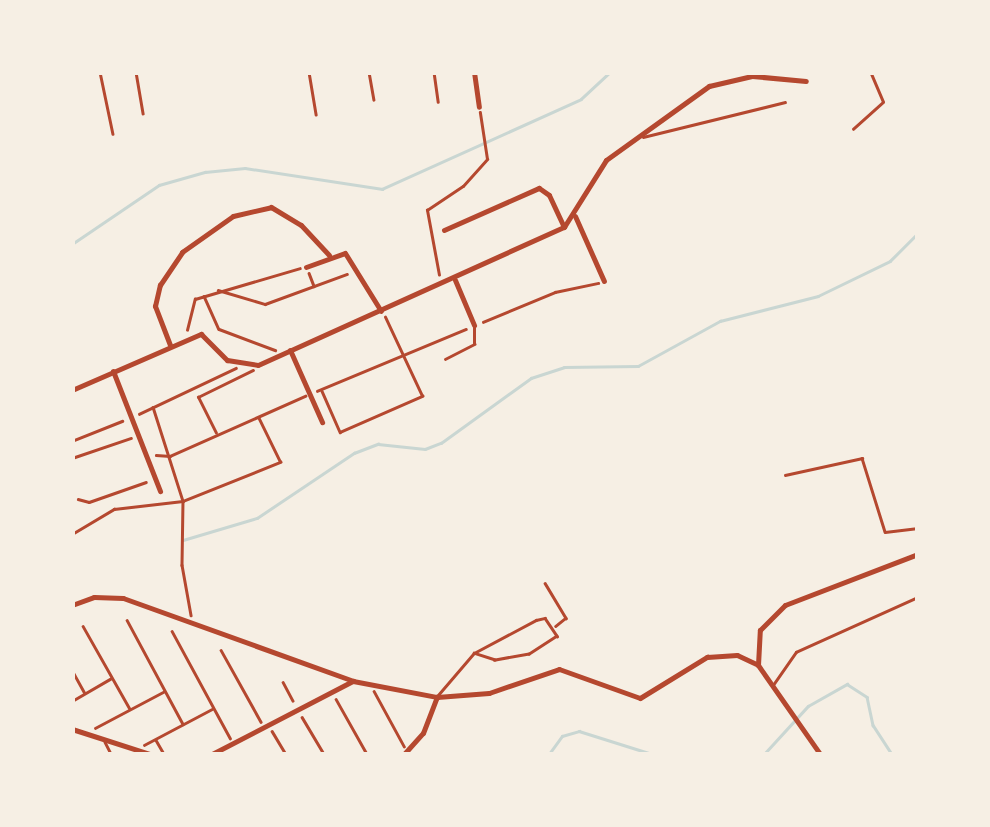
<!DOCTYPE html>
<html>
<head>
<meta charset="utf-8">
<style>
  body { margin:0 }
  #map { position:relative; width:990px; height:827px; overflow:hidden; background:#f6efe4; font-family:"Libre Baskerville",serif }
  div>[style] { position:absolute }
  .stream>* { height:2.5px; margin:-1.25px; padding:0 1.25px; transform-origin:1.25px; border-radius:1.25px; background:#c9d6d2 }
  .path>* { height:2.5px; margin:-1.25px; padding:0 1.25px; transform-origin:1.25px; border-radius:1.25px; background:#b5482f }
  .service>* { height:2.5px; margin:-1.25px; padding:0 1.25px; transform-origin:1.25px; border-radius:1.25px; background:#b5482f }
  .minor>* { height:5px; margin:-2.5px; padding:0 2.5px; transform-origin:2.5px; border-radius:2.5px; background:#b5482f }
  .tertiary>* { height:5px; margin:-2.5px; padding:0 2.5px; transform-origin:2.5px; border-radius:2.5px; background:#b5482f }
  span { translate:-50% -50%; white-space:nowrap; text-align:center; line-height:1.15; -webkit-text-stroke:8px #f6efe4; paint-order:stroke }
  .frame { position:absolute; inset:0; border:75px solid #f6efe4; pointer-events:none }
</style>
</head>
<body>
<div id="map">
  <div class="stream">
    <i style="left:72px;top:244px;width:105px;rotate:-34.1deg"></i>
    <i style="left:159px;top:185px;width:48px;rotate:-15.8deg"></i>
    <i style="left:205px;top:172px;width:40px;rotate:-5.7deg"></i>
    <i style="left:245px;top:168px;width:139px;rotate:8.7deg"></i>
    <i style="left:382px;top:189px;width:218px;rotate:-24.3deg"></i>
    <i style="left:581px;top:99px;width:40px;rotate:-43deg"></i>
    <i style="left:183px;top:540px;width:77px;rotate:-16.6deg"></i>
    <i style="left:257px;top:518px;width:117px;rotate:-33.8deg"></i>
    <i style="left:354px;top:453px;width:26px;rotate:-21deg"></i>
    <i style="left:378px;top:444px;width:47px;rotate:6.1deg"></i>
    <i style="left:425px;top:449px;width:17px;rotate:-21deg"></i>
    <i style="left:441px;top:443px;width:111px;rotate:-35.8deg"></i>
    <i style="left:531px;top:378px;width:35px;rotate:-18deg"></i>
    <i style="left:564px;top:367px;width:74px;rotate:-0.8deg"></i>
    <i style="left:638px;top:366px;width:94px;rotate:-28.8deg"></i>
    <i style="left:720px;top:321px;width:101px;rotate:-14.3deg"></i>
    <i style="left:818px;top:296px;width:80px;rotate:-25.9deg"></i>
    <i style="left:890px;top:261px;width:40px;rotate:-45deg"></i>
    <i style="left:549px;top:754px;width:22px;rotate:-54deg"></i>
    <i style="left:562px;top:736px;width:18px;rotate:-16deg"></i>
    <i style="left:579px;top:731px;width:77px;rotate:17.5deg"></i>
    <i style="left:764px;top:754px;width:65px;rotate:-47.5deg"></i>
    <i style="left:808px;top:706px;width:45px;rotate:-29.4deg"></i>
    <i style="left:847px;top:684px;width:24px;rotate:33deg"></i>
    <i style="left:867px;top:697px;width:29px;rotate:78deg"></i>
    <i style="left:873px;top:725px;width:35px;rotate:57deg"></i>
  </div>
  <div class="path">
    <i style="left:309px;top:273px;width:14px;rotate:69deg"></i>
    <i style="left:439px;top:275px;width:66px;rotate:-100.5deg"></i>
    <i style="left:427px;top:210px;width:43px;rotate:-33.7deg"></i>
    <i style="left:463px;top:186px;width:36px;rotate:-48deg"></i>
    <i style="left:487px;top:159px;width:47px;rotate:-98.7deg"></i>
    <i style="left:218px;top:290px;width:49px;rotate:16.6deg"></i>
    <i style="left:265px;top:304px;width:87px;rotate:-20.1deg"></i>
    <i style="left:204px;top:296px;width:36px;rotate:66deg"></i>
    <i style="left:219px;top:329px;width:60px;rotate:20.6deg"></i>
    <i style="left:483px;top:322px;width:78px;rotate:-22.6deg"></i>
    <i style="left:555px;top:292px;width:44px;rotate:-11.8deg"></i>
    <i style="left:187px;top:330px;width:32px;rotate:-76deg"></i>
    <i style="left:195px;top:299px;width:109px;rotate:-16.4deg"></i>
    <i style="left:317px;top:391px;width:161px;rotate:-22.6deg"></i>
    <i style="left:322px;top:391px;width:45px;rotate:66.3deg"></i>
    <i style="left:340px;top:432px;width:90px;rotate:-23.7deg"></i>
    <i style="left:422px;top:396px;width:87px;rotate:-115.1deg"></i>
    <i style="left:153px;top:407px;width:99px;rotate:72.3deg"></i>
    <i style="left:183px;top:501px;width:64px;rotate:90.9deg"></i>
    <i style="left:182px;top:565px;width:51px;rotate:79.8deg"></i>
    <i style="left:139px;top:414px;width:107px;rotate:-25.4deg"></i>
    <i style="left:216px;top:433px;width:40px;rotate:-116.6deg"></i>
    <i style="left:198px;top:397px;width:61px;rotate:-26.1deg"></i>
    <i style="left:72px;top:441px;width:54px;rotate:-21.8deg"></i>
    <i style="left:156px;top:455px;width:14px;rotate:4deg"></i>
    <i style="left:170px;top:456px;width:148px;rotate:-24deg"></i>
    <i style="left:72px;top:458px;width:62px;rotate:-18.7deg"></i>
    <i style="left:78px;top:499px;width:11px;rotate:15deg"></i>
    <i style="left:89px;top:502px;width:60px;rotate:-19.3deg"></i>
    <i style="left:72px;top:534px;width:49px;rotate:-30.8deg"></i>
    <i style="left:114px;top:509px;width:69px;rotate:-6.6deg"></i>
    <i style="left:183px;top:501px;width:105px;rotate:-21.9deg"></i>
    <i style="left:280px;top:462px;width:48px;rotate:-116deg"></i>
    <i style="left:127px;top:620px;width:118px;rotate:61.7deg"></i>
    <i style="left:83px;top:626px;width:95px;rotate:60.5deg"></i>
    <i style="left:172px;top:631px;width:122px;rotate:61.5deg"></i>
    <i style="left:221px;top:650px;width:82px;rotate:60.9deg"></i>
    <i style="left:72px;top:670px;width:25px;rotate:61deg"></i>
    <i style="left:283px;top:682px;width:21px;rotate:62deg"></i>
    <i style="left:374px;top:691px;width:63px;rotate:61.4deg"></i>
    <i style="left:336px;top:699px;width:63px;rotate:60.6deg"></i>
    <i style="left:72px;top:701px;width:44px;rotate:-30.1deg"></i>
    <i style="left:302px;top:717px;width:43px;rotate:59.3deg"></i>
    <i style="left:95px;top:728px;width:77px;rotate:-27.9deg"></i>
    <i style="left:272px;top:731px;width:27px;rotate:59deg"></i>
    <i style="left:156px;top:740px;width:16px;rotate:60deg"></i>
    <i style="left:144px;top:745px;width:77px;rotate:-27.9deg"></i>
  </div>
  <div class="service">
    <i style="left:100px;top:72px;width:63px;rotate:78.2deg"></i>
    <i style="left:136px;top:72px;width:42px;rotate:80.3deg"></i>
    <i style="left:309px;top:72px;width:43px;rotate:80.5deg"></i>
    <i style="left:369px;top:72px;width:28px;rotate:80deg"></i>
    <i style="left:434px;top:72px;width:30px;rotate:82deg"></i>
    <i style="left:853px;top:129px;width:40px;rotate:-42deg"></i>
    <i style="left:883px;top:102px;width:33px;rotate:-113deg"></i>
    <i style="left:643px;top:137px;width:146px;rotate:-13.8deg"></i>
    <i style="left:445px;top:359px;width:33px;rotate:-27deg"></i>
    <i style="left:474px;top:344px;width:18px;rotate:-90deg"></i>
    <i style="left:785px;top:475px;width:79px;rotate:-12.4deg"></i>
    <i style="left:862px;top:458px;width:77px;rotate:72.7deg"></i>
    <i style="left:885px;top:532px;width:33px;rotate:-7deg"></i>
    <i style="left:545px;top:583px;width:41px;rotate:59deg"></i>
    <i style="left:566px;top:618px;width:13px;rotate:141deg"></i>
    <i style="left:773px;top:685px;width:40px;rotate:-55.1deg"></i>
    <i style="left:796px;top:652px;width:134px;rotate:-24.3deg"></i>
    <i style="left:438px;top:695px;width:55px;rotate:-49.4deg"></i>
    <i style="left:474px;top:653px;width:70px;rotate:-28deg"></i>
    <i style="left:536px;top:620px;width:9px;rotate:-13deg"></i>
    <i style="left:545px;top:618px;width:22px;rotate:56deg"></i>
    <i style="left:557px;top:636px;width:33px;rotate:147deg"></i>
    <i style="left:529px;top:654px;width:35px;rotate:170deg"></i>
    <i style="left:495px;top:660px;width:22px;rotate:-162deg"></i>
    <i style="left:105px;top:742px;width:13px;rotate:63deg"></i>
  </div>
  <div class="minor">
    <i style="left:474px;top:72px;width:35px;rotate:82deg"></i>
    <i style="left:575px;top:216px;width:71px;rotate:66deg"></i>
    <i style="left:444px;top:230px;width:104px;rotate:-23.9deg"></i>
    <i style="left:539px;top:188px;width:12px;rotate:35deg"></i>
    <i style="left:549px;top:195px;width:35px;rotate:65deg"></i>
    <i style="left:306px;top:267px;width:41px;rotate:-19.7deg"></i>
    <i style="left:345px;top:253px;width:68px;rotate:58.2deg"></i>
    <i style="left:455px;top:280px;width:49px;rotate:67.1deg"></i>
    <i style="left:170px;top:345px;width:42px;rotate:-111deg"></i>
    <i style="left:155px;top:306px;width:22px;rotate:-77deg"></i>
    <i style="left:160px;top:285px;width:40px;rotate:-56deg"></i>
    <i style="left:182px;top:252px;width:62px;rotate:-35.2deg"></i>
    <i style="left:233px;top:216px;width:39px;rotate:-13deg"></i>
    <i style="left:271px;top:207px;width:35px;rotate:31deg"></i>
    <i style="left:301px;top:225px;width:41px;rotate:47deg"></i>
    <i style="left:290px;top:350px;width:79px;rotate:66deg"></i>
    <i style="left:113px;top:371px;width:129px;rotate:68.6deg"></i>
    <i style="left:72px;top:390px;width:141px;rotate:-23.5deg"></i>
    <i style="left:201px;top:334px;width:37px;rotate:45deg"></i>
    <i style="left:227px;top:360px;width:31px;rotate:9deg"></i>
    <i style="left:258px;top:365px;width:336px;rotate:-24.3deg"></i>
    <i style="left:564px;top:227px;width:79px;rotate:-57.9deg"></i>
    <i style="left:606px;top:160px;width:127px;rotate:-35.7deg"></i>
    <i style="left:709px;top:86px;width:44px;rotate:-13.1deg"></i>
    <i style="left:752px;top:76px;width:54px;rotate:5.3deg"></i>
    <i style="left:72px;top:494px;width:9px;rotate:90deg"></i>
    <i style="left:758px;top:665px;width:35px;rotate:-87deg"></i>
    <i style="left:760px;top:630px;width:35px;rotate:-45deg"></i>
    <i style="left:785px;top:605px;width:142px;rotate:-21deg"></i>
    <i style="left:72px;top:729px;width:82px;rotate:17.8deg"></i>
    <i style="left:212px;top:754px;width:159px;rotate:-27.4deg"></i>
    <i style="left:404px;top:754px;width:28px;rotate:-48deg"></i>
    <i style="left:423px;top:733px;width:39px;rotate:-69deg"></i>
  </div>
  <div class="tertiary">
    <i style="left:72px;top:605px;width:23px;rotate:-20deg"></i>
    <i style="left:94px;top:597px;width:29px;rotate:2deg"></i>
    <i style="left:123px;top:598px;width:245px;rotate:19.8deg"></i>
    <i style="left:353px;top:681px;width:86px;rotate:10.8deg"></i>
    <i style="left:437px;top:697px;width:52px;rotate:-4.4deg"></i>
    <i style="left:489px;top:693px;width:74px;rotate:-18.9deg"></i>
    <i style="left:559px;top:669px;width:86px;rotate:19.7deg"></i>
    <i style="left:640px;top:698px;width:79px;rotate:-31.5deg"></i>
    <i style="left:707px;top:657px;width:30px;rotate:-4deg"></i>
    <i style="left:737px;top:655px;width:23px;rotate:25deg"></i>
    <i style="left:758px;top:665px;width:108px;rotate:55.1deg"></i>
  </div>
  <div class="frame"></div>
</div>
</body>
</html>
